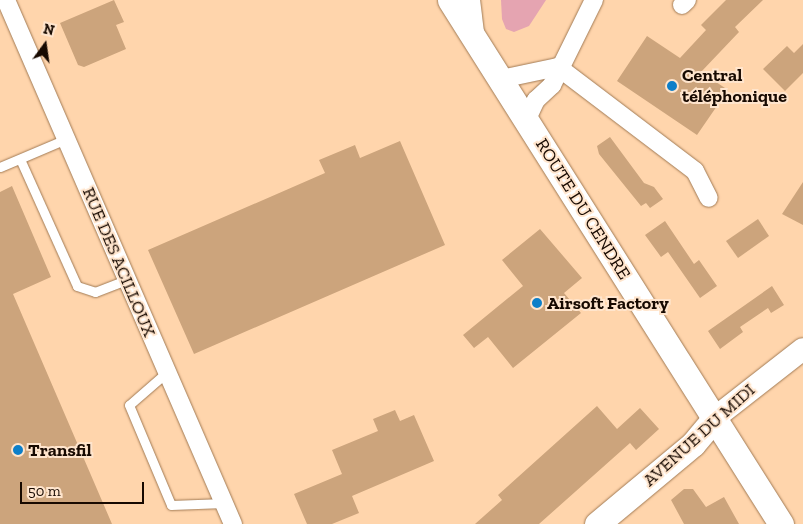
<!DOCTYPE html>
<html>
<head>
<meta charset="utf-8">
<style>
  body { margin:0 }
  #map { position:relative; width:803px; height:524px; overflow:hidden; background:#ffd5ac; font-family:"Zilla Slab",serif }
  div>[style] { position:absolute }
  .green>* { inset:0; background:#e5a4b1 }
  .building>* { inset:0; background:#cca47c }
  .roads { filter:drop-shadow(0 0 1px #a27b55) drop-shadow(0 0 1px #a27b55) }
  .service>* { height:9px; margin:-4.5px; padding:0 4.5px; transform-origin:4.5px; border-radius:4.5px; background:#fff }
  .minor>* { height:18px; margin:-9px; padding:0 9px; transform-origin:9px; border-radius:9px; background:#fff }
  .tertiary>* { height:22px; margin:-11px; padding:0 11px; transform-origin:11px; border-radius:11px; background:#fff }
  .secondary>* { height:25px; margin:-12.5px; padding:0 12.5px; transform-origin:12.5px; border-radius:12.5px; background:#fff }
  .dots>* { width:14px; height:14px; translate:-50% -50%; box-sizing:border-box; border:2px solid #ffe5cd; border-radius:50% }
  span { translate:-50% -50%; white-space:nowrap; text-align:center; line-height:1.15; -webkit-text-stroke:4px #ffe5cd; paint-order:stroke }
  .poi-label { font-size:18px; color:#170900; font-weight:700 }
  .left { translate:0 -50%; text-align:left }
  .street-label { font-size:18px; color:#170900 }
  .north { position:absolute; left:20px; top:20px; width:50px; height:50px; -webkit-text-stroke:4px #ffe5cd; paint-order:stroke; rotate:14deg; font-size:14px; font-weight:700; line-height:20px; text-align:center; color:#170900 }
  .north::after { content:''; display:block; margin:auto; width:18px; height:22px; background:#170900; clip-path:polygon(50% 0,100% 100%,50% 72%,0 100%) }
  .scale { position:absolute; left:20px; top:482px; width:124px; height:22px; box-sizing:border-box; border:2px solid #170900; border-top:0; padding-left:6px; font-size:15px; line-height:18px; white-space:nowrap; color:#170900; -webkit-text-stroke:4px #ffe5cd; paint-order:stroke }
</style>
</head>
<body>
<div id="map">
  <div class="green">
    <i style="clip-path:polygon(501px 0,546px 0,529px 26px,514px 32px,506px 29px,502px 19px)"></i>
  </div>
  <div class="building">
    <i style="clip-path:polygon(114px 0,124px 22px,116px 25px,126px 49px,84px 67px,78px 65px,60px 23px)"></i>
    <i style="clip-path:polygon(726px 0,763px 0,735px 27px,739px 32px,701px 72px,728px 90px,697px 135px,617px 81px,647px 36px,680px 58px,706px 30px,701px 25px)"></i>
    <i style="clip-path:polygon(803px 44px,803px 73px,785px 91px,763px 69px,787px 46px,794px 53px)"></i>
    <i style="clip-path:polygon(610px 137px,644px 183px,654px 187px,663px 199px,650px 208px,646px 203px,641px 206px,599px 154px,597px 146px)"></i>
    <i style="clip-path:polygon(400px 141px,445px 245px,194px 354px,148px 250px,325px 173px,319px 160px,355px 145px,360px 158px)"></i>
    <i style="clip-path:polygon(803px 182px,803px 225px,782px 214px)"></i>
    <i style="clip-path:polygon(12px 186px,51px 277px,13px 294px,112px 524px,0 524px,0 192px)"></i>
    <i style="clip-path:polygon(758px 219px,769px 236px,738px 258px,726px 241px)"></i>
    <i style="clip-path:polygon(665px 221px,694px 264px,699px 260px,717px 286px,700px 298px,668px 252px,661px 257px,645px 235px)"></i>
    <i style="clip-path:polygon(540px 229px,582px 278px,564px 293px,581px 313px,513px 368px,488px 337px,474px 348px,463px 335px,523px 286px,502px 260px)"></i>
    <i style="clip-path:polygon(772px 286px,784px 305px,771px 313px,768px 308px,740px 327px,743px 332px,720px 349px,708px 331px)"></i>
    <i style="clip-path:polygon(597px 406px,617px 429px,640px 408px,659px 429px,636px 450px,630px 443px,539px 524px,475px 524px,502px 500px,498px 495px)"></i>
    <i style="clip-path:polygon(395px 410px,400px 421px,414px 415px,434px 461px,352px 496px,359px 513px,332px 524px,307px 524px,294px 494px,342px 474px,332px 450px,378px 431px,373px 419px)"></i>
    <i style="clip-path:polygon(684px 489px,693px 489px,706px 507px,724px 497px,739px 524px,684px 524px,671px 500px)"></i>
  </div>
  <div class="roads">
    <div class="service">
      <i style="left:20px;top:159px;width:139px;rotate:65.8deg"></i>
      <i style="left:77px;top:286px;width:19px;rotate:18deg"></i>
      <i style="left:95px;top:292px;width:34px;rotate:-21deg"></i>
      <i style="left:0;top:167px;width:72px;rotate:-23deg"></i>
      <i style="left:167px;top:372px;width:50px;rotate:139deg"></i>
      <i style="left:129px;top:405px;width:108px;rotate:67.2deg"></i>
      <i style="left:171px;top:505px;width:53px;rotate:-2.2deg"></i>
    </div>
    <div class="minor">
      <i style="left:6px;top:0;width:571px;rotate:66.58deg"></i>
      <i style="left:471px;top:0;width:38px;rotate:83deg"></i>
      <i style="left:682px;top:5px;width:7px;rotate:-45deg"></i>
      <i style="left:558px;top:67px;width:172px;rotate:37.2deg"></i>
      <i style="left:695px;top:171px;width:30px;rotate:63deg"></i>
      <i style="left:501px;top:79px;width:58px;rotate:-11.9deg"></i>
      <i style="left:527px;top:119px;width:21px;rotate:-65deg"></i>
      <i style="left:536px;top:100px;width:22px;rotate:-43deg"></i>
      <i style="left:552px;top:85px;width:95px;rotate:-63.7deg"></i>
    </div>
    <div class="tertiary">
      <i style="left:716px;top:417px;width:110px;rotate:-38deg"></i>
    </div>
    <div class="secondary">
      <i style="left:450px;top:0;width:620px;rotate:57.72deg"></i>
      <i style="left:597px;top:524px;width:125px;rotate:-39.8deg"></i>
      <i style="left:693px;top:444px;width:35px;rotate:-50deg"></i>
    </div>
  </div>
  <div class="dots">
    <i style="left:672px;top:86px;background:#0d7fc9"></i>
    <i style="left:537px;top:303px;background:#0d7fc9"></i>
    <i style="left:18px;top:450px;background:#0d7fc9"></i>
  </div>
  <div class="poi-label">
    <span class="left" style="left:682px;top:86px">Central<br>téléphonique</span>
    <span class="left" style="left:547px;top:303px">Airsoft Factory</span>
    <span class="left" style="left:28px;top:450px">Transfil</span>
  </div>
  <div class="street-label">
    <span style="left:583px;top:209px;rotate:58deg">ROUTE DU CENDRE</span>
    <span style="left:119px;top:262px;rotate:67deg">RUE DES ACILLOUX</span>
    <span style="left:699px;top:435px;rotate:-42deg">AVENUE DU MIDI</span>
  </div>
  <div class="north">N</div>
  <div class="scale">50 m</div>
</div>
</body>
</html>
